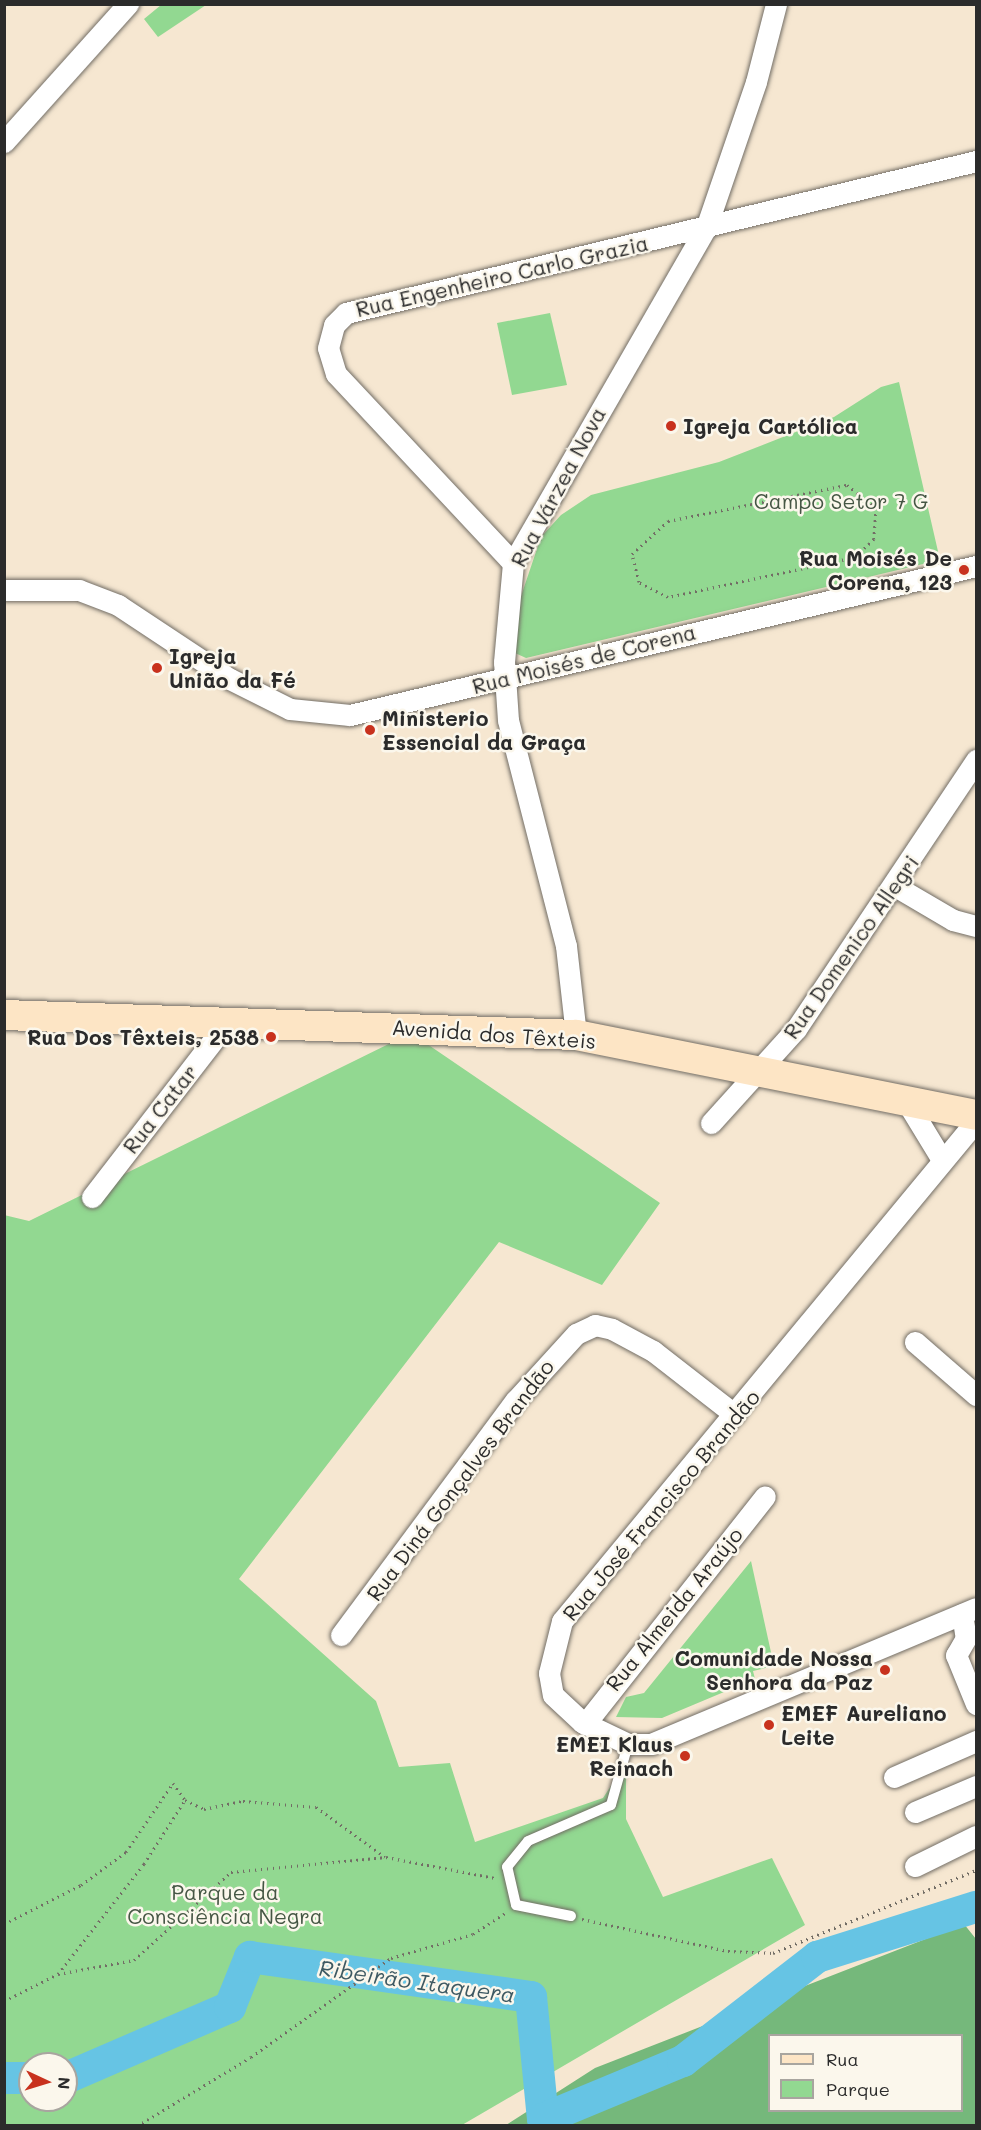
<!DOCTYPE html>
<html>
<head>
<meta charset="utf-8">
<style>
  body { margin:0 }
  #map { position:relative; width:981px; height:2130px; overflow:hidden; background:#f6e7d1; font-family:Mali,sans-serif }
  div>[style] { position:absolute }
  .green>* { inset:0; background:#92d891 }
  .forest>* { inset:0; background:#75b87b }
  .river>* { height:32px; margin:-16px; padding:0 16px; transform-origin:16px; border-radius:16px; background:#66c4e4 }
  .path>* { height:3px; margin-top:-1.5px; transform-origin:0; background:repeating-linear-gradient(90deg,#726d65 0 1.5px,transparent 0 6px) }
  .roads { filter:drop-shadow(0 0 2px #726d65) drop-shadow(0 0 2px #726d65) }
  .lane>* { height:10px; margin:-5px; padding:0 5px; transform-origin:5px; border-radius:5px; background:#fff }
  .street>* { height:21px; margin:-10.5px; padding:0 10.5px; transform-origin:10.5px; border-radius:10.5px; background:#fff }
  .secondary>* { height:30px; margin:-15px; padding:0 15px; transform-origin:15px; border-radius:15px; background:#fde5c5 }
  .dots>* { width:16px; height:16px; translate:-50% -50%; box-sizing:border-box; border:3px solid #fbf7ec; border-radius:50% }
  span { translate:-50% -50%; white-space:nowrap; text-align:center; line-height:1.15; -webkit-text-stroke:5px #fbf7ec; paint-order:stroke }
  .street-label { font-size:21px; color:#2b2b2b }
  .poi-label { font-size:21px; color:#2b2b2b; font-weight:700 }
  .left { translate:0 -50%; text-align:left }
  .right { translate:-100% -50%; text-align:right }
  .park-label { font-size:21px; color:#455644 }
  .water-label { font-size:22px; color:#3d5962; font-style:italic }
  .frame { position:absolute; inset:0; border:6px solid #2b2b2b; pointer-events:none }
  .legend { position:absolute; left:768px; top:2034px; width:195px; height:78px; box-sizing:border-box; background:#fbf7ec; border:2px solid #a8a59f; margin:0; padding:8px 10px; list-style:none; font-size:18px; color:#2b2b2b }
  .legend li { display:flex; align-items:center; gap:12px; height:30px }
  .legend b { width:30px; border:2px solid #a8a59f }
  .north { position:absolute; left:18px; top:2052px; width:60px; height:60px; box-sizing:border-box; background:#fbf7ec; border:2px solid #a8a59f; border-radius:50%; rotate:94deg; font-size:16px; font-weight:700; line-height:24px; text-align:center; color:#2b2b2b }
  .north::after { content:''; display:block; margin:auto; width:21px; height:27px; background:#c8321e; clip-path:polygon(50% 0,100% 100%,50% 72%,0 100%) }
</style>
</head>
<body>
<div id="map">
  <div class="green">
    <i style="clip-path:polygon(161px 5px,161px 4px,206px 5px,158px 37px,144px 19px)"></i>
    <i style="clip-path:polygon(550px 313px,567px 385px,512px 395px,497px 323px)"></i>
    <i style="clip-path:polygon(899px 382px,940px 560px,526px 658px,515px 653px,516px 611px,541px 537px,561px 515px,591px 495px,719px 462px,834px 417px,881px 387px)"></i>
    <i style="clip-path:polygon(evenodd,411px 1033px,660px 1203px,602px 1285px,499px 1242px,239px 1579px,376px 1701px,399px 1767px,450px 1763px,475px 1842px,603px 1798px,626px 1763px,626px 1819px,663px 1897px,772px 1858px,805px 1925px,462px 2125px,5px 2125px,4px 1215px,29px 1221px,411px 1033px,30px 2064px,66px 2064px,66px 2100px,30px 2100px,30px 2064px)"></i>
    <i style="clip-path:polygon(751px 1561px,774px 1666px,753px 1671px,755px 1679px,662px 1718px,616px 1717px,626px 1697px,644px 1693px)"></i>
  </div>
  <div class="forest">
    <i style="clip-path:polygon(evenodd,964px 1924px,976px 1939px,976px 2125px,506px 2125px,595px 2068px,964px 1924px,770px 2036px,962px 2036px,962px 2110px,770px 2110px,770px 2036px)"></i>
  </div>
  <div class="river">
    <i style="left:4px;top:2078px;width:26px"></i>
    <i style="left:66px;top:2078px;width:179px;rotate:-23.4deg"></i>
    <i style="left:230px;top:2007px;width:54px;rotate:-68.2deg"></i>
    <i style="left:250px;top:1957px;width:284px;rotate:8.1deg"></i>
    <i style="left:531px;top:1997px;width:123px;rotate:84.4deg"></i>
    <i style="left:543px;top:2119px;width:152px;rotate:-22.5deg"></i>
    <i style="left:683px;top:2061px;width:170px;rotate:-37.8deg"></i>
    <i style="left:817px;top:1957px;width:167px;rotate:-17.5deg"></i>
  </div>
  <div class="path">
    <i style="left:847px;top:485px;width:37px;rotate:38deg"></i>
    <i style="left:876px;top:508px;width:31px;rotate:94deg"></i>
    <i style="left:874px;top:539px;width:26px;rotate:137deg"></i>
    <i style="left:855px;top:557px;width:191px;rotate:167.9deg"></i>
    <i style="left:668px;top:597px;width:33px;rotate:-153deg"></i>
    <i style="left:639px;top:582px;width:29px;rotate:-104deg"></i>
    <i style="left:632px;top:554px;width:49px;rotate:-42.5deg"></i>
    <i style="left:668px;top:521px;width:183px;rotate:-11.4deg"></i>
    <i style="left:582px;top:1919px;width:149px;rotate:12.4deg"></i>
    <i style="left:728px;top:1951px;width:45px;rotate:2.5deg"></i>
    <i style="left:773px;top:1953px;width:219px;rotate:-22.2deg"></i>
    <i style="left:4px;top:1924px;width:86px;rotate:-26.9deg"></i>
    <i style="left:81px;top:1885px;width:56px;rotate:-36.3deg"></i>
    <i style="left:126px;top:1852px;width:83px;rotate:-55.7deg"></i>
    <i style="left:173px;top:1783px;width:21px;rotate:55deg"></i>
    <i style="left:185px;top:1800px;width:21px;rotate:25deg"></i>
    <i style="left:204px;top:1809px;width:40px;rotate:-12deg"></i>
    <i style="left:243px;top:1801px;width:73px;rotate:4.7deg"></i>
    <i style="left:316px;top:1807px;width:85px;rotate:35.9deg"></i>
    <i style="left:58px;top:1974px;width:140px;rotate:-52deg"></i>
    <i style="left:144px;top:1864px;width:76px;rotate:-57.4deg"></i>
    <i style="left:4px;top:2001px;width:60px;rotate:-26.6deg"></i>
    <i style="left:58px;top:1974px;width:77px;rotate:-10.4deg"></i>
    <i style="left:134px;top:1960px;width:131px;rotate:-42.2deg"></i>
    <i style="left:231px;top:1872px;width:156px;rotate:-5.5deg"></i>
    <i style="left:386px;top:1857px;width:111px;rotate:10.9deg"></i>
    <i style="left:137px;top:2126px;width:133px;rotate:-31.2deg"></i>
    <i style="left:251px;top:2057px;width:171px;rotate:-35.3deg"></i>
    <i style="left:391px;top:1958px;width:85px;rotate:-16.3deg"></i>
    <i style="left:473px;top:1934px;width:40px;rotate:-32.9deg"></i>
  </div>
  <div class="roads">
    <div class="lane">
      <i style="left:571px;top:1916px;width:56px;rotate:-168.7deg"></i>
      <i style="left:516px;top:1905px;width:39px;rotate:-103deg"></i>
      <i style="left:507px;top:1867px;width:33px;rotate:-51deg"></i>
      <i style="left:528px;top:1841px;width:90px;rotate:-23.4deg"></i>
      <i style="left:611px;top:1805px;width:63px;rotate:-74.4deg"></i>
    </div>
    <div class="street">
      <i style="left:4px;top:142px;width:186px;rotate:-48.1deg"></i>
      <i style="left:513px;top:563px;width:259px;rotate:-133.1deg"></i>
      <i style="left:336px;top:374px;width:27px;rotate:-107deg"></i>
      <i style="left:328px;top:348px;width:24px;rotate:-75deg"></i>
      <i style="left:334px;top:325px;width:17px;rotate:-45deg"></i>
      <i style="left:346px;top:313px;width:648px;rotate:-13.56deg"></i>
      <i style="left:4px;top:590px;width:75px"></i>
      <i style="left:79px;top:590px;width:42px;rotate:21deg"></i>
      <i style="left:118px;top:605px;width:134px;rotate:33.5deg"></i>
      <i style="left:230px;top:679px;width:67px;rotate:26.6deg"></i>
      <i style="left:290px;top:709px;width:60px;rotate:5.7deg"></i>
      <i style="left:350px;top:715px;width:643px;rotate:-13.39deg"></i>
      <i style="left:895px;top:886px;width:67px;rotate:30.4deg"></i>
      <i style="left:953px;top:920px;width:24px;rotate:15deg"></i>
      <i style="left:576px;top:1035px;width:90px;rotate:-96.4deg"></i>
      <i style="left:566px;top:946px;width:233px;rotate:-104.4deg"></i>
      <i style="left:508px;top:720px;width:58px;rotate:-93.9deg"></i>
      <i style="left:504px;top:662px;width:99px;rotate:-84.8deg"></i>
      <i style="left:513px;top:563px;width:387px;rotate:-60.1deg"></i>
      <i style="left:706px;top:228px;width:154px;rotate:-71.1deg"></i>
      <i style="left:756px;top:82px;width:81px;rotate:-75.6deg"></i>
      <i style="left:908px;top:1104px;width:66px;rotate:58.7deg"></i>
      <i style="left:976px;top:1121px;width:649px;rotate:129.62deg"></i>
      <i style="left:562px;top:1621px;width:54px;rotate:104deg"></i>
      <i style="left:549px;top:1673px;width:22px;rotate:80deg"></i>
      <i style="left:553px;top:1695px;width:40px;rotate:43deg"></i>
      <i style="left:582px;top:1722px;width:51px;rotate:25.6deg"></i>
      <i style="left:628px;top:1744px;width:23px"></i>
      <i style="left:651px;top:1744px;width:352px;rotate:-22.7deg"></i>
      <i style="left:711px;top:1123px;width:127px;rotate:-47.9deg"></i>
      <i style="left:796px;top:1029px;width:324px;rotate:-56.2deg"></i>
      <i style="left:92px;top:1197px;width:224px;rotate:-52.3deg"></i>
      <i style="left:915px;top:1342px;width:81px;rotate:41deg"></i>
      <i style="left:962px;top:1614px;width:24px;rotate:81deg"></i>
      <i style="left:966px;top:1638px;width:20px;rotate:120deg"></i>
      <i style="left:956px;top:1655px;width:53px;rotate:67.8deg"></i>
      <i style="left:341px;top:1635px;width:292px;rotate:-53.4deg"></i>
      <i style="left:515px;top:1401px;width:91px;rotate:-47.7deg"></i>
      <i style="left:576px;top:1334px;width:21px;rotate:-25deg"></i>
      <i style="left:595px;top:1325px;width:17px;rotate:13deg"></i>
      <i style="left:612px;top:1329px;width:47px;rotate:28.2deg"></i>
      <i style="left:653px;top:1351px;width:103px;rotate:37.9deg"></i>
      <i style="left:585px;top:1724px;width:290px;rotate:-51.7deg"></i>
      <i style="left:894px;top:1777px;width:90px;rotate:-23.7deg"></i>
      <i style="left:915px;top:1812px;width:66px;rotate:-23.1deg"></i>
      <i style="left:915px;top:1866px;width:68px;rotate:-26.2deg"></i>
    </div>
    <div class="secondary">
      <i style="left:4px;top:1015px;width:572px;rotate:2deg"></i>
      <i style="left:576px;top:1035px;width:408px;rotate:11.3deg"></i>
    </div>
  </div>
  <div class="dots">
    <i style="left:671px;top:426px;background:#c8321e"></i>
    <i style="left:964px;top:570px;background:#c8321e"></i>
    <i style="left:157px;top:668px;background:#c8321e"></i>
    <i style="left:370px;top:730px;background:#c8321e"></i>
    <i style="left:271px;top:1037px;background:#c8321e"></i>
    <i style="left:885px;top:1670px;background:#c8321e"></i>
    <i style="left:769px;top:1725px;background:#c8321e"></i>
    <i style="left:685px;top:1756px;background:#c8321e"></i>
  </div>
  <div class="street-label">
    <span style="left:502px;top:276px;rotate:-13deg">Rua Engenheiro Carlo Grazia</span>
    <span style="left:558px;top:487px;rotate:-62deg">Rua Várzea Nova</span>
    <span style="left:584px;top:659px;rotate:-14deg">Rua Moisés de Corena</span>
    <span style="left:851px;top:947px;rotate:-55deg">Rua Domenico Allegri</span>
    <span style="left:494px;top:1034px;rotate:4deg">Avenida dos Têxteis</span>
    <span style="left:160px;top:1109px;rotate:-52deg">Rua Catar</span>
    <span style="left:460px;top:1480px;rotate:-53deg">Rua Diná Gonçalves Brandão</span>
    <span style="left:661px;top:1505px;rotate:-50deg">Rua José Francisco Brandão</span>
    <span style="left:674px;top:1609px;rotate:-51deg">Rua Almeida Araújo</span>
  </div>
  <div class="poi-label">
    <span class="left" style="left:683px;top:426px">Igreja Cartólica</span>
    <span class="right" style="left:952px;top:570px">Rua Moisés De<br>Corena, 123</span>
    <span class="left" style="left:169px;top:668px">Igreja<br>União da Fé</span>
    <span class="left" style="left:382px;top:730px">Ministerio<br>Essencial da Graça</span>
    <span class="right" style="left:259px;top:1037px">Rua Dos Têxteis, 2538</span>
    <span class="right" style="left:873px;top:1670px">Comunidade Nossa<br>Senhora da Paz</span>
    <span class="left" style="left:781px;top:1725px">EMEF Aureliano<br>Leite</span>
    <span class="right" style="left:673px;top:1756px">EMEI Klaus<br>Reinach</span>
  </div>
  <div class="park-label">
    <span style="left:841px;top:501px">Campo Setor 7 G</span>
    <span style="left:225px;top:1904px">Parque da<br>Consciência Negra</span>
  </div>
  <div class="water-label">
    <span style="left:417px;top:1981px;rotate:8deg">Ribeirão Itaquera</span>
  </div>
  <div class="frame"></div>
  <ul class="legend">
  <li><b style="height:8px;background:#fde5c5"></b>Rua</li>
  <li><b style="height:16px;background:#92d891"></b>Parque</li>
  </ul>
  <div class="north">N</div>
</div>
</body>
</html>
